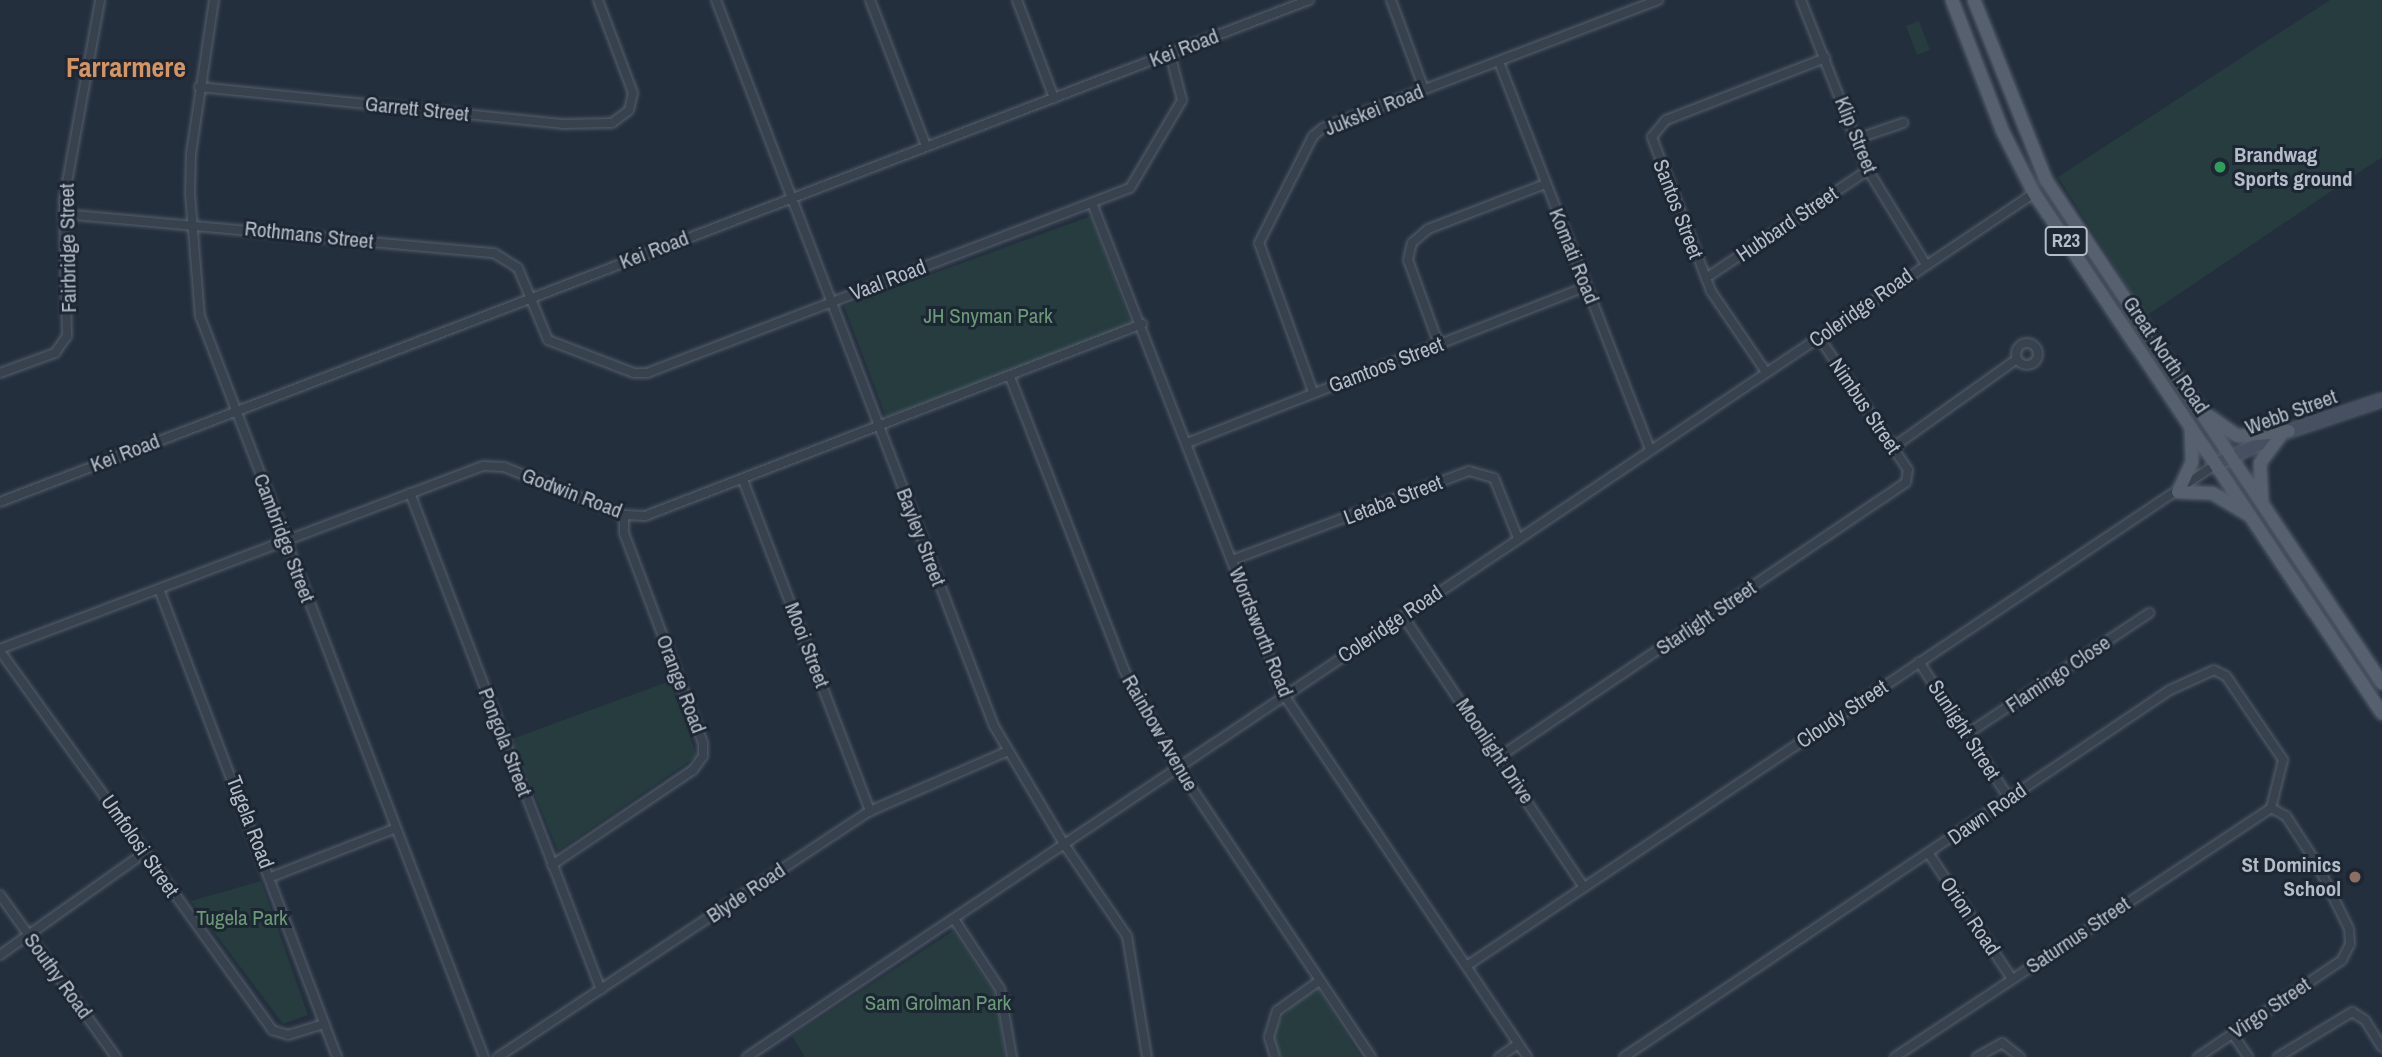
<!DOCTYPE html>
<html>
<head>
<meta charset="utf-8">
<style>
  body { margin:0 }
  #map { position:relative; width:2382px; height:1057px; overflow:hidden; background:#242f3e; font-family:"Archivo Narrow",sans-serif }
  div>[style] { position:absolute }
  .green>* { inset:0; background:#263c3f }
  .roads { filter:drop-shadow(0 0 2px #565f6c) drop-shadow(0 0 2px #565f6c) }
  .street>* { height:8px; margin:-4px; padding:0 4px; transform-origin:4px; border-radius:4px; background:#38414e }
  .street>.ring { margin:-4px; padding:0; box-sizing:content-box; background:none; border:8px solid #38414e; border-radius:50% }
  .secondary>* { height:12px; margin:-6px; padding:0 6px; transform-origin:6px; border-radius:6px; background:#465061 }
  .primary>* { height:12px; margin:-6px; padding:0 6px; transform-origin:6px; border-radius:6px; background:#56606e }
  .dots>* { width:19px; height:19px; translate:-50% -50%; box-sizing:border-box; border:4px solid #1d2633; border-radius:50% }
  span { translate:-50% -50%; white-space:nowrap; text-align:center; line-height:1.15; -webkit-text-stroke:6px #1d2633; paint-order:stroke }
  .shield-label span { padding:2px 5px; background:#1d2633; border:2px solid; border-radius:5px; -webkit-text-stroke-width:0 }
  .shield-label { font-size:19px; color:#b4bcc9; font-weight:700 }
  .street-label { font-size:21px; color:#b4bcc9 }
  .poi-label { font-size:21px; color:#b4bcc9; font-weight:700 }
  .left { translate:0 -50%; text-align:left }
  .right { translate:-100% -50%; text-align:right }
  .park-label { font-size:21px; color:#6b9a76 }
  .district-label { font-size:28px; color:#d59563; font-weight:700 }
</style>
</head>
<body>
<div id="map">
  <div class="green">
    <i style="clip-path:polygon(2330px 0,2382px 0,2382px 157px,2146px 316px,2058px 177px)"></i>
    <i style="clip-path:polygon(1919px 21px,1930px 50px,1917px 55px,1906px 26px)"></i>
    <i style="clip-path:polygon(1091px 216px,1132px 327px,886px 417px,844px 306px)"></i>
    <i style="clip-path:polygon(670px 681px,697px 756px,558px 851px,512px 739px)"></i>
    <i style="clip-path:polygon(261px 881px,308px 1015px,283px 1024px,191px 901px)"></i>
    <i style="clip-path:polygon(953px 931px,997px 997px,1005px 1057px,805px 1057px,792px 1036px)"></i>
    <i style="clip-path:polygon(1317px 988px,1361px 1057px,1276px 1057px,1273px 1031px,1293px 1004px)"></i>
  </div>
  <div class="roads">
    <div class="street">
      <i style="left:214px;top:0;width:155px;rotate:98.5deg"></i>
      <i style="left:191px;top:153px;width:40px;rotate:91.4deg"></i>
      <i style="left:190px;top:193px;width:123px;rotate:85.4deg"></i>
      <i style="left:200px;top:316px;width:794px;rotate:69.03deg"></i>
      <i style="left:716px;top:0;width:777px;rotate:69.05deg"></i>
      <i style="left:994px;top:726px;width:137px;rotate:59.3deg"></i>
      <i style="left:1064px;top:844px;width:112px;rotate:55.6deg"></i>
      <i style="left:1127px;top:936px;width:123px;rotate:80.6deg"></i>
      <i style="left:870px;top:0;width:156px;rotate:69deg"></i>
      <i style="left:1017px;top:0;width:105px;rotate:69.3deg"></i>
      <i style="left:1391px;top:0;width:95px;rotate:69.7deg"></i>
      <i style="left:1801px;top:0;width:183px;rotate:68.5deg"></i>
      <i style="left:1868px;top:170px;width:109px;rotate:58.5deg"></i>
      <i style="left:1499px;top:62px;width:416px;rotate:68.7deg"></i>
      <i style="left:199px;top:87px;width:365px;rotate:5.8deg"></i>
      <i style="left:562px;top:124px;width:50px;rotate:-1.1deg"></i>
      <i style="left:612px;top:123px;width:21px;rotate:-37deg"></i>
      <i style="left:629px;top:110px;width:17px;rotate:-77deg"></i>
      <i style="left:633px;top:93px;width:99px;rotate:-110.6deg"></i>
      <i style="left:1856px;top:139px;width:50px;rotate:-18.8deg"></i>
      <i style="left:1092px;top:203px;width:528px;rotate:68.68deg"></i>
      <i style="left:1284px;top:695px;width:436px;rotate:56.1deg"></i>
      <i style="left:63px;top:214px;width:433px;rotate:5.2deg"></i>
      <i style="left:494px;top:253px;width:28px;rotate:32deg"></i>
      <i style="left:518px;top:268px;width:78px;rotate:67.4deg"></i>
      <i style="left:548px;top:340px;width:92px;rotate:21deg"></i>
      <i style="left:634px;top:373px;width:13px"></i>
      <i style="left:647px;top:373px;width:517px;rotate:-20.96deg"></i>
      <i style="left:1130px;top:188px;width:102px;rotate:-59.4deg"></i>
      <i style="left:1182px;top:100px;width:48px;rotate:-104.6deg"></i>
      <i style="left:1706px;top:278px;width:195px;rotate:-33.7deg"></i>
      <i class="ring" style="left:2016px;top:343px;width:14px;height:14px"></i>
      <i style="left:1439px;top:345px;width:90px;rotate:-110deg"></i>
      <i style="left:1408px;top:260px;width:17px;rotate:-77deg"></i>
      <i style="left:1412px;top:243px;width:21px;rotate:-41deg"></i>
      <i style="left:1428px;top:229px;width:125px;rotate:-21deg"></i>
      <i style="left:1766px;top:372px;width:98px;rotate:-124.2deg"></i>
      <i style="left:1711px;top:291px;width:165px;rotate:-111deg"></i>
      <i style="left:1652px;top:137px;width:22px;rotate:-51deg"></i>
      <i style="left:1666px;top:120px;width:171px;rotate:-21.3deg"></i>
      <i style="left:0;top:373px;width:59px;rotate:-20deg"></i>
      <i style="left:55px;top:353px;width:21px;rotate:-55deg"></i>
      <i style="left:67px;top:336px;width:137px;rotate:-91.3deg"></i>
      <i style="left:64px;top:199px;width:202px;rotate:-79.7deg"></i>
      <i style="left:1010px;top:377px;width:314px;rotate:68.7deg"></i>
      <i style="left:1124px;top:670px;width:110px;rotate:61.1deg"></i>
      <i style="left:1177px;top:766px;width:350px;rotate:56.3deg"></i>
      <i style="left:1313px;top:392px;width:158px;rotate:-109.9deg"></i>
      <i style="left:1259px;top:243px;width:120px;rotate:-63.2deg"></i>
      <i style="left:1313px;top:136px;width:13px;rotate:-39deg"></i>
      <i style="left:1323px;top:128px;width:359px;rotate:-20.9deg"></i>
      <i style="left:1187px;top:443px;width:428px;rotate:-21.4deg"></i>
      <i style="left:1892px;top:448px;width:153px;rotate:-35.5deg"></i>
      <i style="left:743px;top:480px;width:355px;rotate:69deg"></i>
      <i style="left:410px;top:493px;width:532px;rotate:68.98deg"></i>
      <i style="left:0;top:502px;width:1402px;rotate:-20.98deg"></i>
      <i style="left:1232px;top:560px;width:253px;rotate:-20.6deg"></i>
      <i style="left:1469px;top:471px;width:26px;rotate:16deg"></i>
      <i style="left:1494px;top:478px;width:65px;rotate:68.2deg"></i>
      <i style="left:159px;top:589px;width:501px;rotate:69.18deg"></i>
      <i style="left:1403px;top:616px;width:326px;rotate:56.3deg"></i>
      <i style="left:0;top:649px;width:517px;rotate:-20.75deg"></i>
      <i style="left:483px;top:466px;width:21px;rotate:3deg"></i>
      <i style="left:504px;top:467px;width:129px;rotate:21.8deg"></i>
      <i style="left:624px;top:515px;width:21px;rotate:3deg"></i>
      <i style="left:645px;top:516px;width:533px;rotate:-21.12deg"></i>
      <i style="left:0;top:651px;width:467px;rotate:54.3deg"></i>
      <i style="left:272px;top:1030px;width:17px;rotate:17deg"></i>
      <i style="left:288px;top:1035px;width:38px;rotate:-17deg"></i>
      <i style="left:1919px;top:662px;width:163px;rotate:56.5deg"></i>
      <i style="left:1967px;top:734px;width:219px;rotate:-33.6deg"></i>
      <i style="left:1499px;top:757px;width:491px;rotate:-34deg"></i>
      <i style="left:1906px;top:482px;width:12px;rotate:-81deg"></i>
      <i style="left:1908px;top:470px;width:160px;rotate:-123.8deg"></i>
      <i style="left:1929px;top:854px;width:150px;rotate:56.4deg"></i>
      <i style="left:552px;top:865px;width:170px;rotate:-34deg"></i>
      <i style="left:693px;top:770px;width:17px;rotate:-54deg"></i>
      <i style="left:703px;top:756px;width:13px;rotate:-90deg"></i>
      <i style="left:703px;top:743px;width:224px;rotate:-110.6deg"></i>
      <i style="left:624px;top:533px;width:18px;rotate:-90deg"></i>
      <i style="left:271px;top:877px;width:132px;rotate:-21.3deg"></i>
      <i style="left:0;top:895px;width:199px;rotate:54.4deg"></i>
      <i style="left:954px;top:919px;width:84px;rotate:56.7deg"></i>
      <i style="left:1000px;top:989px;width:69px;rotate:80deg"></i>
      <i style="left:0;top:955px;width:176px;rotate:-35.3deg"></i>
      <i style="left:1468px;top:965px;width:900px;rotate:-33.81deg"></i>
      <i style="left:2232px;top:1033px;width:29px;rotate:56deg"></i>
      <i style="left:498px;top:1057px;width:446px;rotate:-33.5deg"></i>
      <i style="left:870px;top:811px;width:148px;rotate:-23.5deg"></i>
      <i style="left:747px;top:1057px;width:1550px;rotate:-33.87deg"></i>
      <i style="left:1275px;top:1057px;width:21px;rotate:-107deg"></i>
      <i style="left:1269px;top:1037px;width:27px;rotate:-73deg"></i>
      <i style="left:1277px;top:1011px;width:52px;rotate:-35.5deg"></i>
      <i style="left:1499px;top:1057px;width:23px;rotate:-34deg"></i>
      <i style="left:1624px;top:1057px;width:658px;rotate:-33.91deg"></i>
      <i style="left:2170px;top:690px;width:48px;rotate:-24.4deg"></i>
      <i style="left:2214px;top:670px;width:13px;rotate:27deg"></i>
      <i style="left:2226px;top:676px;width:102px;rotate:55.8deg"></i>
      <i style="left:2283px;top:760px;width:49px;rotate:104deg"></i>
      <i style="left:1895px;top:1057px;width:451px;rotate:-33.5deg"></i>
      <i style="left:2271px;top:808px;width:17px;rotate:28deg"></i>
      <i style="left:2286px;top:816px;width:57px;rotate:57.1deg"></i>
      <i style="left:2317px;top:864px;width:72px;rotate:63.8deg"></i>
      <i style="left:2349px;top:929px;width:15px;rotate:86deg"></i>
      <i style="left:2350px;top:944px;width:18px;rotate:117deg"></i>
      <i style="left:2342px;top:960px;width:174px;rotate:146deg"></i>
      <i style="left:1977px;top:1057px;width:29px;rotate:-29deg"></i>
      <i style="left:2002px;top:1043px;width:23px;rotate:38deg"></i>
      <i style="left:2278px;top:1057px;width:87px;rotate:-31.3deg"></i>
      <i style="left:2352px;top:1012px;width:15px;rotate:32deg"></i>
      <i style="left:2365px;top:1020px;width:32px;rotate:58deg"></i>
    </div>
    <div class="secondary">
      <i style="left:2216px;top:464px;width:74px;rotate:-24.8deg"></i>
      <i style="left:2283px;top:433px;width:104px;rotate:-18.4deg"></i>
    </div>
    <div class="primary">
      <i style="left:1952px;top:0;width:142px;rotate:68.9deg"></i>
      <i style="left:2003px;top:132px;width:68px;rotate:63.1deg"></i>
      <i style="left:2034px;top:193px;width:626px;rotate:56.21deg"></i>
      <i style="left:1974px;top:0;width:194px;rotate:68.2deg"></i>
      <i style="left:2046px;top:180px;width:605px;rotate:56.26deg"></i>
      <i style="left:2209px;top:416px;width:35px;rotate:35deg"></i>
      <i style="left:2238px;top:436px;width:51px;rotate:-5.6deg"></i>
      <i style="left:2179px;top:490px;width:31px;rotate:-65deg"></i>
      <i style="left:2192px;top:462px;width:32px;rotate:-92deg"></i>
      <i style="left:2178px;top:492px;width:34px;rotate:2deg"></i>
      <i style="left:2212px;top:493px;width:39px;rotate:31deg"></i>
      <i style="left:2262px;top:501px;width:38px;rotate:-93deg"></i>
      <i style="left:2260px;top:463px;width:38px;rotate:-53deg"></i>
    </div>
  </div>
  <div class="dots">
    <i style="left:2220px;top:167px;background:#2e9e5b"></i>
    <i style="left:2355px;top:877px;background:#8d6e63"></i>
  </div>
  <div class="shield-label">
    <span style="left:2066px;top:241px">R23</span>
  </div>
  <div class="street-label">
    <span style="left:1184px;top:48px;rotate:-21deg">Kei Road</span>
    <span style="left:417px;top:109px;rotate:6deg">Garrett Street</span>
    <span style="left:1374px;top:110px;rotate:-22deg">Jukskei Road</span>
    <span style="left:1856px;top:135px;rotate:68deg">Klip Street</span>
    <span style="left:1678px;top:209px;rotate:69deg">Santos Street</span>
    <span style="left:1787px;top:224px;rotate:-34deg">Hubbard Street</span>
    <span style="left:309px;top:235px;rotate:6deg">Rothmans Street</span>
    <span style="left:68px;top:248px;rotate:-91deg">Fairbridge Street</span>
    <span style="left:654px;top:250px;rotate:-21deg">Kei Road</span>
    <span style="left:1574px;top:256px;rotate:68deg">Komati Road</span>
    <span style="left:888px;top:280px;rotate:-21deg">Vaal Road</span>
    <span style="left:1861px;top:308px;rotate:-35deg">Coleridge Road</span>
    <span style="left:2166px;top:355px;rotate:56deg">Great North Road</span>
    <span style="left:1386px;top:365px;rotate:-21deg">Gamtoos Street</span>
    <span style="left:1865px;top:406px;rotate:56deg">Nimbus Street</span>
    <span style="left:2291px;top:412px;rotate:-20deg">Webb Street</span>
    <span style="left:125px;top:453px;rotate:-21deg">Kei Road</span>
    <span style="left:572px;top:493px;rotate:21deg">Godwin Road</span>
    <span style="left:1393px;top:500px;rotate:-21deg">Letaba Street</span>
    <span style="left:921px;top:537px;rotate:69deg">Bayley Street</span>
    <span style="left:284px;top:538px;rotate:69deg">Cambridge Street</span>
    <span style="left:1706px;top:618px;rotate:-34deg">Starlight Street</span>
    <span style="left:1390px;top:624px;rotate:-34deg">Coleridge Road</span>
    <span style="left:1261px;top:632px;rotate:68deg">Wordsworth Road</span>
    <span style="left:807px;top:645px;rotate:69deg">Mooi Street</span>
    <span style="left:2058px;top:674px;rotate:-34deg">Flamingo Close</span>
    <span style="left:681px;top:684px;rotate:69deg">Orange Road</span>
    <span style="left:1842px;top:714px;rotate:-34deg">Cloudy Street</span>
    <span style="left:1964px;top:730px;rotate:57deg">Sunlight Street</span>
    <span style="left:1160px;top:733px;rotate:60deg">Rainbow Avenue</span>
    <span style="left:505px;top:742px;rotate:69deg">Pongola Street</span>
    <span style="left:1495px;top:751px;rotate:56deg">Moonlight Drive</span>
    <span style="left:1987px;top:814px;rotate:-35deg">Dawn Road</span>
    <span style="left:250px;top:822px;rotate:69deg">Tugela Road</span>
    <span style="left:140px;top:846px;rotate:55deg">Umfolosi Street</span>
    <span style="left:746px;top:893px;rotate:-34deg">Blyde Road</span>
    <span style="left:1970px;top:916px;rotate:56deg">Orion Road</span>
    <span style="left:2078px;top:935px;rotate:-34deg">Saturnus Street</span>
    <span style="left:58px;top:976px;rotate:54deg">Southy Road</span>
    <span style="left:2270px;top:1008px;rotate:-34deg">Virgo Street</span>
  </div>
  <div class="poi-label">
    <span class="left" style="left:2234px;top:167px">Brandwag<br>Sports ground</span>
    <span class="right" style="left:2341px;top:877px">St Dominics<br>School</span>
  </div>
  <div class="park-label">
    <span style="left:988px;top:316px">JH Snyman Park</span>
    <span style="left:242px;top:918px">Tugela Park</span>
    <span style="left:938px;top:1003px">Sam Grolman Park</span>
  </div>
  <div class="district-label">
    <span style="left:126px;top:67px">Farrarmere</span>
  </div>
</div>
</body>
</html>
